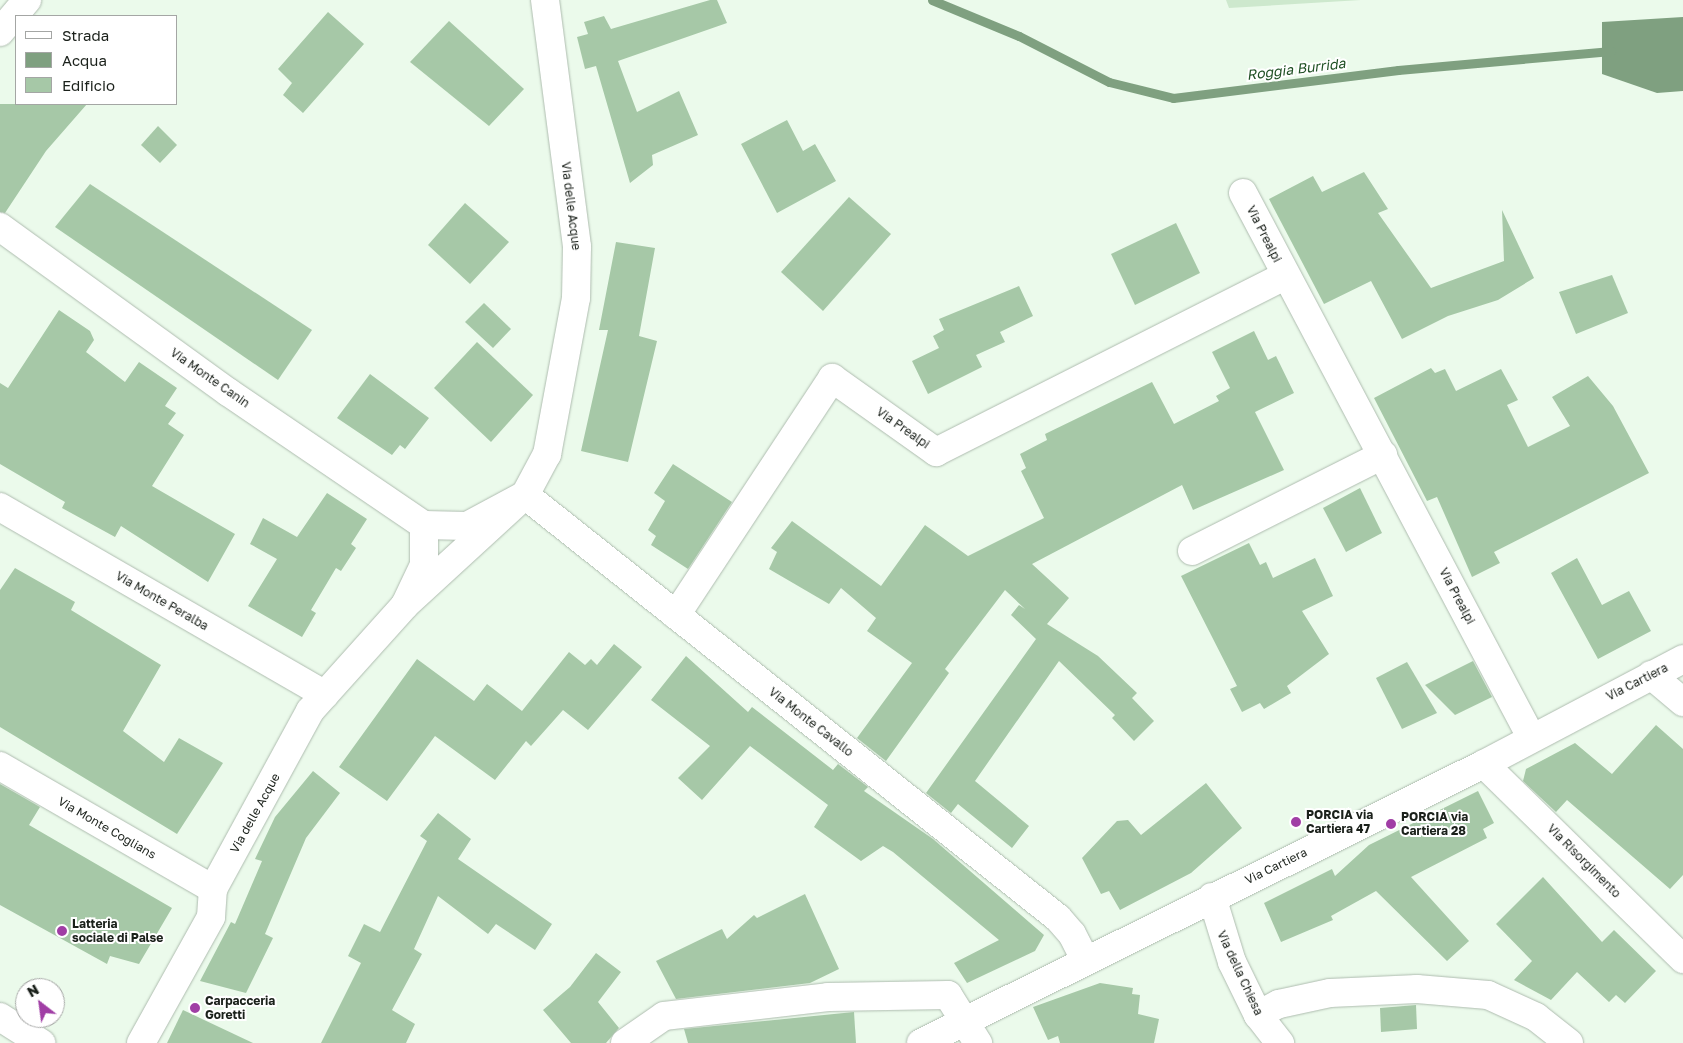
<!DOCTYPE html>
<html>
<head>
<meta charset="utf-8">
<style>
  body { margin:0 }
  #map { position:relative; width:1683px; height:1043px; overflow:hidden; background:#ebfaeb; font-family:"Golos Text",sans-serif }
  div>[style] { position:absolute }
  .green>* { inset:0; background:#cde8cd }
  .water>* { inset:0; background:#7fa080 }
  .stream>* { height:9px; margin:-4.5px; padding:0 4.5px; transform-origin:4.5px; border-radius:4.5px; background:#7fa080 }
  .building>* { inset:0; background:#a6c8a7 }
  .roads { filter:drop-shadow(0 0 1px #aebcaf) drop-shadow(0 0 1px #aebcaf) }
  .minor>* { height:28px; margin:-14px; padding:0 14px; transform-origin:14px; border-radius:14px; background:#fff }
  .secondary>* { height:28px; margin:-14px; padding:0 14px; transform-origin:14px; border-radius:14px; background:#fff }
  .dots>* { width:14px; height:14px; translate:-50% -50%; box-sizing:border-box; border:2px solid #fff; border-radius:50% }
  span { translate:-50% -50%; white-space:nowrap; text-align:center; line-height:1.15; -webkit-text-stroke:4px #fff; paint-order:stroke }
  .street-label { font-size:12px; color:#1b211b }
  .poi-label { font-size:12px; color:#1b211b; font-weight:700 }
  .left { translate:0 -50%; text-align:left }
  .water-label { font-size:14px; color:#1f5024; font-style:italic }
  .legend { position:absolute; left:15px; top:15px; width:162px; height:90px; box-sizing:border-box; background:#fff; border:1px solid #a4a6a4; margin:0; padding:6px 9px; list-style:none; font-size:15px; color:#1b211b }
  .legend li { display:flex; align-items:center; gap:10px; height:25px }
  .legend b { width:25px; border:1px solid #a4a6a4 }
  .north { position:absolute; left:15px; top:978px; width:50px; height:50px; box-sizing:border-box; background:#fff; border:1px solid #a4a6a4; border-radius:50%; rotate:330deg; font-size:14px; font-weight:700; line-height:20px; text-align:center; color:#1b211b }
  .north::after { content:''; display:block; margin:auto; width:18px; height:22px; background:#a03ea5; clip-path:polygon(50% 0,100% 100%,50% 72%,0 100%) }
</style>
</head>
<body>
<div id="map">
  <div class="green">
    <i style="clip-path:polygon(1226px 0,1361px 0,1229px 8px)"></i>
  </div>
  <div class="water">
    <i style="clip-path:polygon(1683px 17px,1683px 91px,1657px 93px,1602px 74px,1602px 22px)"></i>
  </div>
  <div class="stream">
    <i style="left:932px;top:0;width:94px;rotate:22.5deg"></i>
    <i style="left:1019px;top:36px;width:101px;rotate:27.1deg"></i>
    <i style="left:1109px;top:82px;width:66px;rotate:14deg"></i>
    <i style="left:1173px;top:98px;width:227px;rotate:-7.1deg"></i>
    <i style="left:1398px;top:70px;width:214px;rotate:-5.1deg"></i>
  </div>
  <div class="building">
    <i style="clip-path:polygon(710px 0,717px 0,727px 23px,618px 61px,637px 112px,679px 91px,698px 135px,652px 155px,653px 165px,630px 183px,596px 66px,585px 69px,577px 37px,588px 34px,584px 22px,604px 16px,611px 29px)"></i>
    <i style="clip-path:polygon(328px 12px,364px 44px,303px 113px,283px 95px,292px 83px,278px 69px)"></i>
    <i style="clip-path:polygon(449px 21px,524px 89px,489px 126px,410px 62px)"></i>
    <i style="clip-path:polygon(0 104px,87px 104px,46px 151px,5px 213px,0 212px)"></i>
    <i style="clip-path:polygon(787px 120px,803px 151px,815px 144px,836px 181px,777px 213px,741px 144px)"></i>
    <i style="clip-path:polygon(158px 126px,177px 145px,160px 163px,141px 145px)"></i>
    <i style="clip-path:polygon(1364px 172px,1388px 209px,1378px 213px,1431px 288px,1504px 261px,1502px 210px,1534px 278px,1498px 300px,1448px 316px,1402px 339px,1371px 281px,1324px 304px,1269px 199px,1313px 176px,1322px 192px)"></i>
    <i style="clip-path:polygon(90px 184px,312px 330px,278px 380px,55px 227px)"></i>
    <i style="clip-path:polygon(849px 197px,891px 234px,823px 311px,781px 272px)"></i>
    <i style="clip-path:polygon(465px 203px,509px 242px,470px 284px,428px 245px)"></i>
    <i style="clip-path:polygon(1176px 223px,1200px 273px,1135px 305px,1111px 254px)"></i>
    <i style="clip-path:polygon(616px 242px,655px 248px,639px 336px,657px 341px,628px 462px,581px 451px,608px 330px,599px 330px)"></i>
    <i style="clip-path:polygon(1612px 275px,1628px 313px,1576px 334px,1559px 292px)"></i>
    <i style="clip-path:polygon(1019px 286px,1033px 316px,1000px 332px,1005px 342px,976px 355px,982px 367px,928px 394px,912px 361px,939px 348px,933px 336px,944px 330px,939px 319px)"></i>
    <i style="clip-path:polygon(484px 303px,511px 329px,493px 348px,465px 322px)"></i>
    <i style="clip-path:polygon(59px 310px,90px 331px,94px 340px,86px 352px,125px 382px,139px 362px,177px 388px,165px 406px,176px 413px,168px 424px,184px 435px,152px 486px,235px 534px,208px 582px,121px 526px,115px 537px,62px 508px,65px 502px,0 464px,0 383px,8px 388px)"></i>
    <i style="clip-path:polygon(1254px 331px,1268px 360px,1276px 356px,1294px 393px,1255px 412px,1284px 470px,1193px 510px,1182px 485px,1032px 564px,1069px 598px,1047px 624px,1098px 656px,1137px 693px,1132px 698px,1154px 721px,1134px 741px,1112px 718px,1115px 715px,1059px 661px,975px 781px,1029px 826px,1012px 848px,958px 804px,951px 813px,926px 793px,1036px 639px,1011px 615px,1019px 605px,1025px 609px,1005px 590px,945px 669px,949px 673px,886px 761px,857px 738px,912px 663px,867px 631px,876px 618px,841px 588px,829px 604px,769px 569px,777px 552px,771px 548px,792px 521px,881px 586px,925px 525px,968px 556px,1044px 518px,1021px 471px,1026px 468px,1020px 454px,1047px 440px,1045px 434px,1152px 382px,1174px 424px,1219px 401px,1216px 396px,1230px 388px,1212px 352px)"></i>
    <i style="clip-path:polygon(477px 342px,533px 395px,491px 442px,434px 388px)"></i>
    <i style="clip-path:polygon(1431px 368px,1435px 373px,1445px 369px,1456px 391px,1501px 369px,1518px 400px,1507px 405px,1528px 447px,1570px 426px,1552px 397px,1588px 376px,1613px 406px,1649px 473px,1494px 552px,1500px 563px,1472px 577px,1437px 497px,1427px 501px,1374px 398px)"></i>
    <i style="clip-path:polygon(370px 374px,429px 418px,405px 449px,400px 445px,392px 455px,337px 418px)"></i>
    <i style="clip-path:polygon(673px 464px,732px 502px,688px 569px,651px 545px,656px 536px,648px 530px,665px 501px,654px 493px)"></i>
    <i style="clip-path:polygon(1360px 488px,1382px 533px,1346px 552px,1323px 508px)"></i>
    <i style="clip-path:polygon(327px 493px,367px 519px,351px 544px,356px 548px,341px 571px,336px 568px,311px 610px,316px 613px,302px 637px,248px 606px,277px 559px,250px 544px,263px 518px,297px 537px)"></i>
    <i style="clip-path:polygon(1249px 543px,1260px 565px,1266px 562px,1273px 578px,1315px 558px,1333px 596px,1302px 611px,1329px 654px,1287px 686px,1291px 693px,1264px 709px,1260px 703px,1242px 712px,1230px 689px,1237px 686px,1181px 576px)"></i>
    <i style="clip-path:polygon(1577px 558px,1602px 605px,1629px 591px,1651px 631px,1598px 659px,1551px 573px)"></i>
    <i style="clip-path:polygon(15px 568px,75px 602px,71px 610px,161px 665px,123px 731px,164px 762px,179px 738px,223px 763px,177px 834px,0 727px,0 590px)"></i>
    <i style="clip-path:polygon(614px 644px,642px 667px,588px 730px,563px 710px,531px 746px,526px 741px,495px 780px,435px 736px,387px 801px,339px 767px,417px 659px,474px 701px,487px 684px,522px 711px,569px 652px,585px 665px,591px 659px,597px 665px)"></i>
    <i style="clip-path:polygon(686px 656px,748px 712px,752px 707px,833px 770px,838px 764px,868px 787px,864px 791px,933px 839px,1044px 935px,1035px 951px,967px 983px,954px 963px,999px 940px,893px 852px,883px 846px,861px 861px,814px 827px,828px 805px,750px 746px,702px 800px,678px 778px,710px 746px,651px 700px)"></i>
    <i style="clip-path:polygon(1473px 661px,1492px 697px,1455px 715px,1425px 685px)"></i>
    <i style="clip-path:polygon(1407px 662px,1437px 713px,1402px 729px,1376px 678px)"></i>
    <i style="clip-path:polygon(1656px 725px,1683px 749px,1683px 875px,1670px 889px,1567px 800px,1556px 812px,1523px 781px,1526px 769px,1575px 743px,1612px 774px)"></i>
    <i style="clip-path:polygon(313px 771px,340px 793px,306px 838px,265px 934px,273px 938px,246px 993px,200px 981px,231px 922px,235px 924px,262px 861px,255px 859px,275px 817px)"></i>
    <i style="clip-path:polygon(1206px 783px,1242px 828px,1191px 873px,1120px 910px,1109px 891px,1101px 894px,1082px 858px,1117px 821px,1128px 820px,1141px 835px)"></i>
    <i style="clip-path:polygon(0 784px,40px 807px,29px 825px,172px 908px,139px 964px,110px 956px,107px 964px,0 905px)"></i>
    <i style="clip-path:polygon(1478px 791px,1494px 823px,1483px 829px,1487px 838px,1411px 877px,1469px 941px,1447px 961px,1376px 891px,1331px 916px,1333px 920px,1281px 942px,1264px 903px,1332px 869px,1335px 876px,1369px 845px)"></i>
    <i style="clip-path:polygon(438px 813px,471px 839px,458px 859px,552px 924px,535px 950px,496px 924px,488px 934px,438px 896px,414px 949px,422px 954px,392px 1010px,415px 1024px,406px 1043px,321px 1043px,361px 963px,348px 956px,364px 924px,380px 932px,427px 841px,420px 836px)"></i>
    <i style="clip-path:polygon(1543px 877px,1602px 942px,1614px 930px,1656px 971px,1625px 1003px,1616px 995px,1609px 1002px,1577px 972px,1551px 1000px,1514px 980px,1532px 961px,1496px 924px)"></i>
    <i style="clip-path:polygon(805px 894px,839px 969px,810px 983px,676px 999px,656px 961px,722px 929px,727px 939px,754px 915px,757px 918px)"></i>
    <i style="clip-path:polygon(596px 953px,621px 972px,598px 1002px,619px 1028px,606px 1043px,571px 1043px,543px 1010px,570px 987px)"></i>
    <i style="clip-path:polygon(1100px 983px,1133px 988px,1132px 994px,1140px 995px,1138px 1014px,1159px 1019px,1154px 1043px,1060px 1043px,1058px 1036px,1048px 1040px,1033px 1007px)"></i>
    <i style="clip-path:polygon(1416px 1005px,1417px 1029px,1381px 1032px,1380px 1008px)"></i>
    <i style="clip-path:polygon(183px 1010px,253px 1043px,167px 1043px)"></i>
    <i style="clip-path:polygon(854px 1012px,856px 1043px,688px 1043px,684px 1029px)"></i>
  </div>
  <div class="roads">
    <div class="minor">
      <i style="left:545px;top:0;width:249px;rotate:82.6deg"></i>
      <i style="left:577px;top:247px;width:51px;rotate:91.1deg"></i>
      <i style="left:576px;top:298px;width:159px;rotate:100.5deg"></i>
      <i style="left:547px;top:454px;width:47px;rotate:118.2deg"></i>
      <i style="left:525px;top:495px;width:680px;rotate:38.44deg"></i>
      <i style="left:1058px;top:918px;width:21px;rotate:49deg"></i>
      <i style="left:1072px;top:934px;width:29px;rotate:63deg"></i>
      <i style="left:0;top:32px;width:42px;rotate:-49.8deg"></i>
      <i style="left:1243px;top:193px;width:616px;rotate:62.1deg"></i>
      <i style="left:0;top:227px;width:281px;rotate:35.9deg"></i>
      <i style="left:228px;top:392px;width:237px;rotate:34.2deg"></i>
      <i style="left:424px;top:525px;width:43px;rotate:1.3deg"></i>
      <i style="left:467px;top:526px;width:66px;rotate:-28.1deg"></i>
      <i style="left:525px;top:495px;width:163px;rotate:137.5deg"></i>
      <i style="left:0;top:507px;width:375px;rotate:30deg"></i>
      <i style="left:1192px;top:551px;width:214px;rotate:-26.7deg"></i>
      <i style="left:676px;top:615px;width:284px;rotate:-56.6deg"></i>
      <i style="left:832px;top:378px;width:128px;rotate:35.4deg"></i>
      <i style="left:936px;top:452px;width:390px;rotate:-26.8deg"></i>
      <i style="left:1651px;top:675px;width:42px;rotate:40.2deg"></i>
      <i style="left:1484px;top:764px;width:279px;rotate:44.4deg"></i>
      <i style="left:0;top:766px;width:246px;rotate:30deg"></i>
      <i style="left:1212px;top:897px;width:68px;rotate:72.9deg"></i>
      <i style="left:1232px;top:962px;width:59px;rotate:63.9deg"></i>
      <i style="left:1258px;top:1015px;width:36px;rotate:52deg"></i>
      <i style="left:1258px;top:1015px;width:24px;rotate:-28deg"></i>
      <i style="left:1279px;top:1004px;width:52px;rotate:-12.2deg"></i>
      <i style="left:1330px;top:993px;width:87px;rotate:-2.6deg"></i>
      <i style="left:1417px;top:989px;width:71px;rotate:4.8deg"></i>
      <i style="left:1488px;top:995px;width:53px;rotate:24.6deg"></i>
      <i style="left:1536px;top:1017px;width:42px;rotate:38.2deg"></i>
      <i style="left:141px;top:1043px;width:144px;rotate:-60.9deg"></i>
      <i style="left:211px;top:917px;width:28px;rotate:-86deg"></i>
      <i style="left:213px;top:889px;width:203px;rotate:-61.4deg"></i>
      <i style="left:310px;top:711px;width:142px;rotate:-48.1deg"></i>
      <i style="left:405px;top:605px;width:44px;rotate:-64.6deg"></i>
      <i style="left:424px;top:565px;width:40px;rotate:-90deg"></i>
      <i style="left:625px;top:1043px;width:47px;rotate:-34.7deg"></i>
      <i style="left:664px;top:1016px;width:165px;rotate:-6.6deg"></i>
      <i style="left:828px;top:997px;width:120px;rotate:-1deg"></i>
      <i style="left:948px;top:995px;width:57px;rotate:58deg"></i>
    </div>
    <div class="secondary">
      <i style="left:0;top:1017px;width:49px;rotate:32.4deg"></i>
      <i style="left:921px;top:1043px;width:628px;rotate:-26.36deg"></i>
      <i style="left:1484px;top:764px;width:225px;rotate:-27.8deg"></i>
    </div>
  </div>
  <div class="dots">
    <i style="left:1296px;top:822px;background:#a03ea5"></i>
    <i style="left:1391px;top:824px;background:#a03ea5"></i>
    <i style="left:62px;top:931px;background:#a03ea5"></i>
    <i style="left:195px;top:1008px;background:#a03ea5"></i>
  </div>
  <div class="street-label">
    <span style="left:571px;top:206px;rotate:83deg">Via delle Acque</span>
    <span style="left:1264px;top:234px;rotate:63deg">Via Prealpi</span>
    <span style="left:210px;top:378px;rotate:35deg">Via Monte Canin</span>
    <span style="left:903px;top:428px;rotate:35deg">Via Prealpi</span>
    <span style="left:1457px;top:596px;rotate:62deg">Via Prealpi</span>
    <span style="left:162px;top:601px;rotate:30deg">Via Monte Peralba</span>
    <span style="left:1637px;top:682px;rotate:-27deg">Via Cartiera</span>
    <span style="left:811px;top:722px;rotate:38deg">Via Monte Cavallo</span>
    <span style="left:255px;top:813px;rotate:-61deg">Via delle Acque</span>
    <span style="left:107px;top:828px;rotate:30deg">Via Monte Coglians</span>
    <span style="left:1584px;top:861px;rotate:45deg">Via Risorgimento</span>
    <span style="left:1276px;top:866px;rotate:-26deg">Via Cartiera</span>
    <span style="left:1240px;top:973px;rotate:65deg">Via della Chiesa</span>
  </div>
  <div class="poi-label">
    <span class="left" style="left:1306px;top:822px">PORCIA via<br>Cartiera 47</span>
    <span class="left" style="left:1401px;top:824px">PORCIA via<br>Cartiera 28</span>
    <span class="left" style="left:72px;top:931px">Latteria<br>sociale di Palse</span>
    <span class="left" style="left:205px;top:1008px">Carpacceria<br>Goretti</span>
  </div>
  <div class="water-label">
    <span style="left:1296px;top:69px;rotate:-7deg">Roggia Burrida</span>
  </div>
  <ul class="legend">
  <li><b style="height:6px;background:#fff"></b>Strada</li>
  <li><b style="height:14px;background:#7fa080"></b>Acqua</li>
  <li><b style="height:14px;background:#a6c8a7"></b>Edificio</li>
  </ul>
  <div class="north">N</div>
</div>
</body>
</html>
